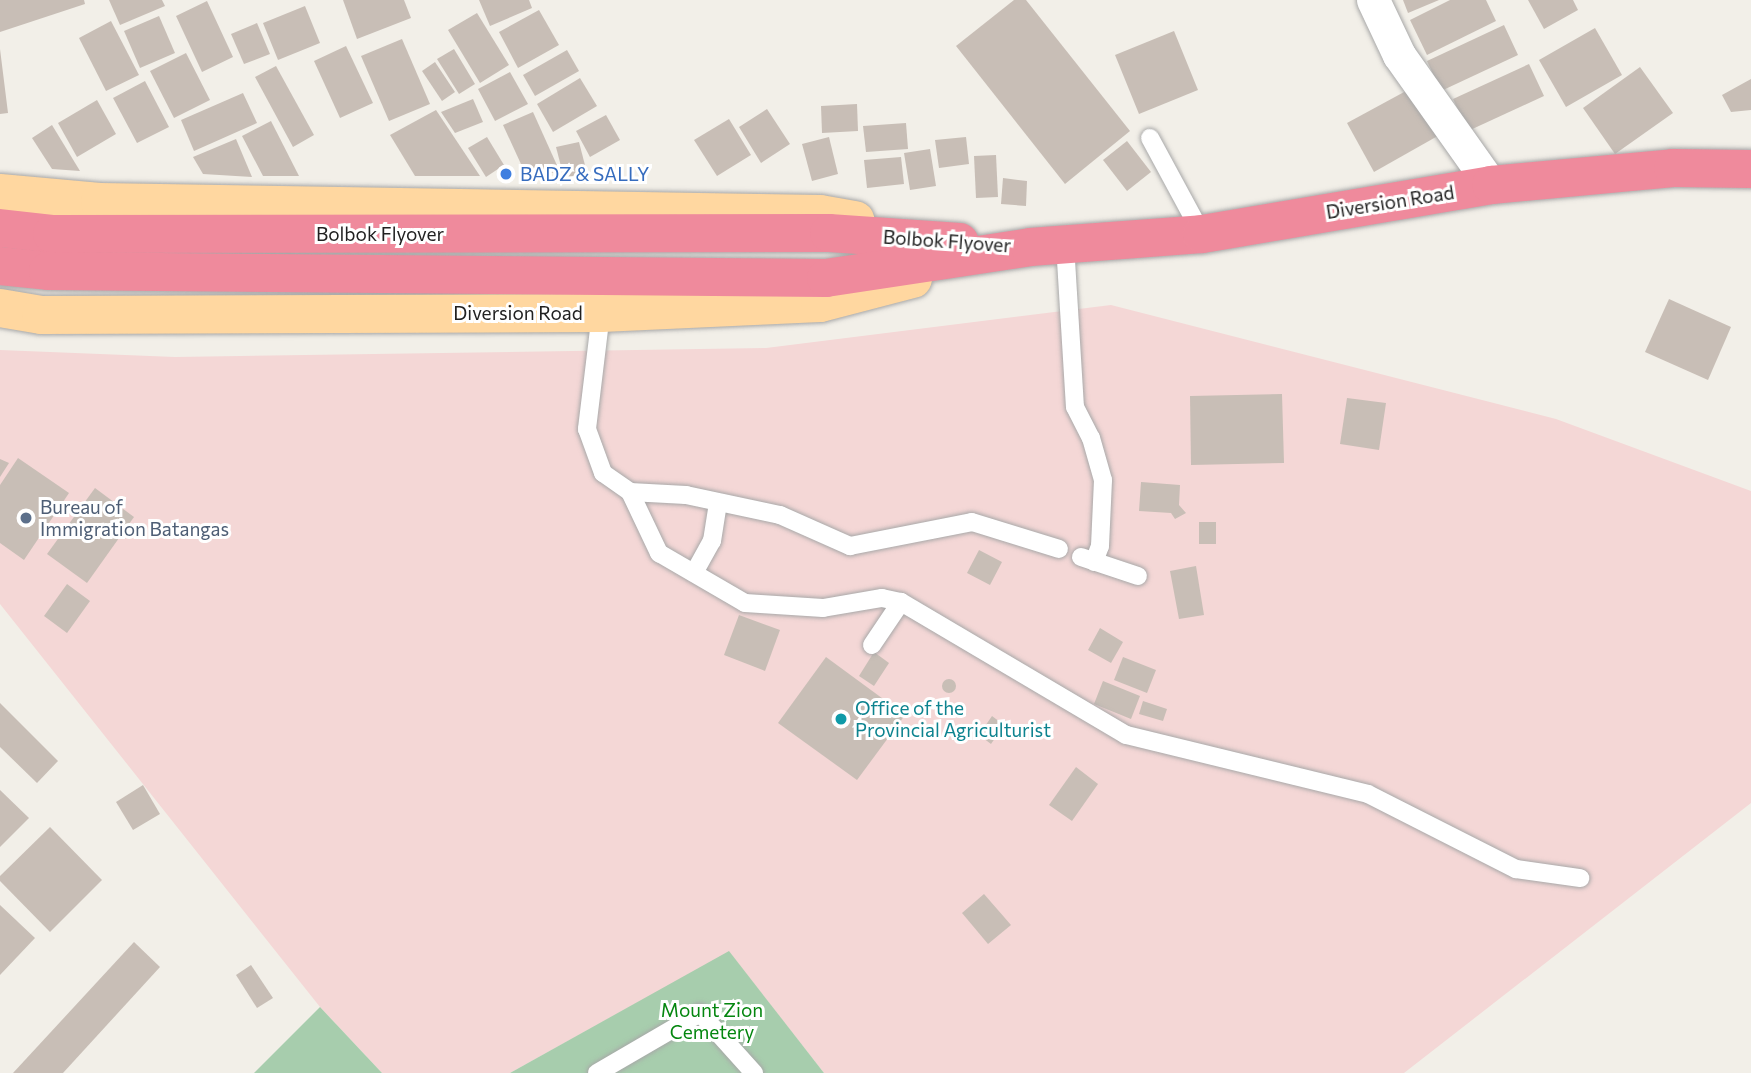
<!DOCTYPE html>
<html>
<head>
<meta charset="utf-8">
<style>
  body { margin:0 }
  #map { position:relative; width:1751px; height:1073px; overflow:hidden; background:#f2efe8; font-family:Commissioner,sans-serif }
  div>[style] { position:absolute }
  .commercial>* { inset:0; background:#f4d7d6 }
  .cemetery>* { inset:0; background:#a7cdad }
  .building>* { inset:0; background:#c8beb6 }
  .round { border-radius:50% }
  .roads { filter:drop-shadow(0 0 2px #a8a8a8) drop-shadow(0 0 2px #a8a8a8) }
  .lane>* { height:18px; margin:-9px; padding:0 9px; transform-origin:9px; border-radius:9px; background:#fff }
  .street>* { height:33px; margin:-16.5px; padding:0 16.5px; transform-origin:16.5px; border-radius:16.5px; background:#fff }
  .primary>* { height:38px; margin:-19px; padding:0 19px; transform-origin:19px; border-radius:19px; background:#ffd7a0 }
  .highway>* { height:38px; margin:-19px; padding:0 19px; transform-origin:19px; border-radius:19px; background:#ef8a9c }
  .dots>* { width:19px; height:19px; translate:-50% -50%; box-sizing:border-box; border:4px solid #fff; border-radius:50% }
  span { translate:-50% -50%; white-space:nowrap; text-align:center; line-height:1.15; -webkit-text-stroke:6px #fff; paint-order:stroke }
  .shop-label { font-size:19px; color:#366cbe }
  .left { translate:0 -50%; text-align:left }
  .street-label { font-size:19px; color:#212121 }
  .service-label { font-size:19px; color:#4e5e75 }
  .culture-label { font-size:19px; color:#0d838f }
  .park-label { font-size:19px; color:#04860f }
</style>
</head>
<body>
<div id="map">
  <div class="commercial">
    <i style="clip-path:polygon(1111px 305px,1556px 419px,1751px 491px,1751px 803px,1404px 1073px,824px 1073px,729px 952px,510px 1073px,382px 1073px,320px 1007px,0 604px,0 350px,175px 357px,766px 348px)"></i>
  </div>
  <div class="cemetery">
    <i style="clip-path:polygon(729px 951px,824px 1073px,510px 1073px)"></i>
    <i style="clip-path:polygon(320px 1007px,382px 1073px,254px 1073px)"></i>
  </div>
  <div class="building">
    <i style="clip-path:polygon(0 0,84px 0,85px 4px,0 32px)"></i>
    <i style="clip-path:polygon(109px 0,162px 0,165px 6px,120px 25px)"></i>
    <i style="clip-path:polygon(343px 0,404px 0,411px 18px,357px 39px)"></i>
    <i style="clip-path:polygon(479px 0,529px 0,532px 8px,490px 26px)"></i>
    <i style="clip-path:polygon(1014px 0,1026px 0,1130px 131px,1065px 184px,956px 46px)"></i>
    <i style="clip-path:polygon(1403px 0,1439px 0,1408px 13px)"></i>
    <i style="clip-path:polygon(1450px 0,1486px 0,1496px 21px,1427px 55px,1410px 20px)"></i>
    <i style="clip-path:polygon(1528px 0,1573px 0,1578px 10px,1544px 29px)"></i>
    <i style="clip-path:polygon(207px 1px,233px 57px,202px 72px,176px 16px)"></i>
    <i style="clip-path:polygon(305px 6px,320px 43px,278px 60px,263px 23px)"></i>
    <i style="clip-path:polygon(539px 10px,559px 45px,518px 68px,499px 32px)"></i>
    <i style="clip-path:polygon(477px 13px,509px 65px,480px 83px,448px 30px)"></i>
    <i style="clip-path:polygon(159px 16px,175px 53px,140px 68px,124px 31px)"></i>
    <i style="clip-path:polygon(111px 21px,139px 75px,106px 91px,79px 38px)"></i>
    <i style="clip-path:polygon(257px 23px,270px 54px,244px 64px,231px 34px)"></i>
    <i style="clip-path:polygon(1504px 25px,1518px 55px,1441px 91px,1427px 61px)"></i>
    <i style="clip-path:polygon(1595px 28px,1622px 75px,1566px 107px,1539px 60px)"></i>
    <i style="clip-path:polygon(1174px 31px,1198px 90px,1139px 114px,1115px 55px)"></i>
    <i style="clip-path:polygon(402px 39px,430px 104px,389px 121px,361px 56px)"></i>
    <i style="clip-path:polygon(346px 46px,373px 103px,340px 118px,314px 61px)"></i>
    <i style="clip-path:polygon(0 49px,8px 113px,0 114px)"></i>
    <i style="clip-path:polygon(454px 49px,475px 84px,459px 94px,437px 59px)"></i>
    <i style="clip-path:polygon(567px 50px,579px 71px,535px 96px,523px 75px)"></i>
    <i style="clip-path:polygon(186px 53px,210px 100px,174px 118px,150px 71px)"></i>
    <i style="clip-path:polygon(435px 62px,455px 92px,442px 101px,422px 71px)"></i>
    <i style="clip-path:polygon(1529px 64px,1544px 96px,1468px 131px,1453px 99px)"></i>
    <i style="clip-path:polygon(276px 66px,314px 135px,293px 147px,255px 77px)"></i>
    <i style="clip-path:polygon(1640px 67px,1673px 113px,1615px 154px,1583px 108px)"></i>
    <i style="clip-path:polygon(510px 72px,528px 104px,495px 121px,478px 89px)"></i>
    <i style="clip-path:polygon(580px 78px,597px 106px,553px 132px,537px 104px)"></i>
    <i style="clip-path:polygon(1751px 79px,1751px 110px,1731px 112px,1722px 95px)"></i>
    <i style="clip-path:polygon(145px 81px,169px 127px,137px 143px,113px 98px)"></i>
    <i style="clip-path:polygon(1417px 85px,1443px 133px,1374px 172px,1347px 123px)"></i>
    <i style="clip-path:polygon(243px 93px,257px 123px,194px 151px,181px 120px)"></i>
    <i style="clip-path:polygon(473px 99px,483px 122px,455px 133px,441px 112px)"></i>
    <i style="clip-path:polygon(97px 100px,116px 134px,77px 157px,58px 123px)"></i>
    <i style="clip-path:polygon(857px 104px,858px 131px,822px 133px,821px 106px)"></i>
    <i style="clip-path:polygon(767px 109px,790px 144px,761px 163px,739px 127px)"></i>
    <i style="clip-path:polygon(436px 110px,480px 176px,415px 176px,390px 135px)"></i>
    <i style="clip-path:polygon(533px 112px,560px 172px,526px 175px,503px 125px)"></i>
    <i style="clip-path:polygon(606px 115px,620px 140px,590px 157px,576px 131px)"></i>
    <i style="clip-path:polygon(729px 119px,751px 155px,717px 176px,694px 140px)"></i>
    <i style="clip-path:polygon(271px 121px,299px 176px,263px 176px,242px 136px)"></i>
    <i style="clip-path:polygon(906px 123px,908px 149px,866px 152px,863px 126px)"></i>
    <i style="clip-path:polygon(52px 125px,80px 171px,52px 169px,32px 138px)"></i>
    <i style="clip-path:polygon(487px 137px,504px 165px,486px 177px,468px 148px)"></i>
    <i style="clip-path:polygon(829px 137px,838px 174px,812px 181px,802px 144px)"></i>
    <i style="clip-path:polygon(966px 137px,969px 164px,939px 168px,935px 140px)"></i>
    <i style="clip-path:polygon(236px 139px,252px 177px,203px 174px,193px 157px)"></i>
    <i style="clip-path:polygon(1127px 141px,1151px 172px,1127px 191px,1103px 160px)"></i>
    <i style="clip-path:polygon(579px 142px,587px 173px,564px 178px,556px 147px)"></i>
    <i style="clip-path:polygon(930px 149px,936px 186px,910px 190px,904px 153px)"></i>
    <i style="clip-path:polygon(996px 155px,998px 197px,976px 198px,974px 156px)"></i>
    <i style="clip-path:polygon(901px 157px,904px 184px,867px 188px,864px 160px)"></i>
    <i style="clip-path:polygon(1003px 178px,1027px 181px,1026px 206px,1001px 204px)"></i>
    <i style="clip-path:polygon(1669px 299px,1731px 327px,1708px 380px,1645px 352px)"></i>
    <i style="clip-path:polygon(1282px 394px,1284px 463px,1191px 465px,1190px 396px)"></i>
    <i style="clip-path:polygon(1347px 398px,1386px 403px,1379px 450px,1340px 444px)"></i>
    <i style="clip-path:polygon(18px 458px,69px 493px,24px 560px,0 543px,0 485px)"></i>
    <i style="clip-path:polygon(0 459px,9px 463px,0 477px)"></i>
    <i style="clip-path:polygon(1141px 482px,1180px 485px,1179px 505px,1186px 513px,1175px 519px,1171px 513px,1139px 511px)"></i>
    <i style="clip-path:polygon(95px 488px,134px 517px,87px 583px,47px 554px)"></i>
    <i style="clip-path:polygon(1199px 522px,1216px 522px,1216px 544px,1199px 544px)"></i>
    <i style="clip-path:polygon(979px 550px,1002px 562px,990px 585px,967px 573px)"></i>
    <i style="clip-path:polygon(1196px 566px,1204px 615px,1179px 619px,1170px 571px)"></i>
    <i style="clip-path:polygon(67px 584px,90px 601px,67px 633px,44px 616px)"></i>
    <i style="clip-path:polygon(739px 615px,780px 630px,765px 671px,724px 655px)"></i>
    <i style="clip-path:polygon(1100px 628px,1123px 642px,1111px 663px,1088px 650px)"></i>
    <i style="clip-path:polygon(874px 652px,889px 663px,874px 686px,859px 676px)"></i>
    <i style="clip-path:polygon(826px 657px,905px 715px,857px 780px,778px 723px)"></i>
    <i style="clip-path:polygon(1123px 657px,1156px 670px,1147px 693px,1114px 680px)"></i>
    <i class="round" style="left:942px;top:679px;width:14px;height:14px"></i>
    <i style="clip-path:polygon(1103px 681px,1140px 696px,1131px 719px,1094px 704px)"></i>
    <i style="clip-path:polygon(1143px 701px,1167px 709px,1163px 721px,1139px 714px)"></i>
    <i style="clip-path:polygon(0 703px,58px 761px,37px 783px,0 747px)"></i>
    <i style="clip-path:polygon(992px 716px,1004px 725px,991px 744px,979px 735px)"></i>
    <i style="clip-path:polygon(1076px 767px,1098px 784px,1072px 821px,1049px 805px)"></i>
    <i style="clip-path:polygon(143px 785px,160px 814px,133px 830px,116px 802px)"></i>
    <i style="clip-path:polygon(0 790px,29px 818px,0 847px)"></i>
    <i style="clip-path:polygon(50px 827px,102px 880px,50px 932px,0 881px,0 876px)"></i>
    <i style="clip-path:polygon(984px 894px,1011px 925px,988px 944px,962px 913px)"></i>
    <i style="clip-path:polygon(0 905px,35px 938px,0 975px)"></i>
    <i style="clip-path:polygon(134px 942px,160px 967px,63px 1073px,13px 1073px)"></i>
    <i style="clip-path:polygon(251px 965px,273px 998px,257px 1008px,236px 975px)"></i>
  </div>
  <div class="roads">
    <div class="lane">
      <i style="left:1150px;top:138px;width:109px;rotate:61.6deg"></i>
      <i style="left:1065px;top:244px;width:163px;rotate:86.5deg"></i>
      <i style="left:1075px;top:407px;width:35px;rotate:63deg"></i>
      <i style="left:1091px;top:438px;width:44px;rotate:74.1deg"></i>
      <i style="left:1103px;top:480px;width:66px;rotate:92.6deg"></i>
      <i style="left:1100px;top:546px;width:17px;rotate:111deg"></i>
      <i style="left:601px;top:313px;width:117px;rotate:96.9deg"></i>
      <i style="left:587px;top:429px;width:47px;rotate:70deg"></i>
      <i style="left:603px;top:473px;width:33px;rotate:35deg"></i>
      <i style="left:630px;top:492px;width:56px;rotate:3.1deg"></i>
      <i style="left:686px;top:495px;width:96px;rotate:12deg"></i>
      <i style="left:780px;top:515px;width:77px;rotate:23.9deg"></i>
      <i style="left:850px;top:546px;width:124px;rotate:-11.1deg"></i>
      <i style="left:972px;top:522px;width:91px;rotate:17.2deg"></i>
      <i style="left:630px;top:492px;width:68px;rotate:64.6deg"></i>
      <i style="left:659px;top:553px;width:99px;rotate:30.2deg"></i>
      <i style="left:745px;top:603px;width:78px;rotate:3.7deg"></i>
      <i style="left:823px;top:608px;width:60px;rotate:-9.6deg"></i>
      <i style="left:882px;top:598px;width:19px;rotate:12deg"></i>
      <i style="left:901px;top:602px;width:261px;rotate:30.6deg"></i>
      <i style="left:1126px;top:735px;width:249px;rotate:13.7deg"></i>
      <i style="left:1368px;top:794px;width:166px;rotate:26.9deg"></i>
      <i style="left:1516px;top:869px;width:65px;rotate:8deg"></i>
      <i style="left:1081px;top:557px;width:60px;rotate:18.4deg"></i>
      <i style="left:694px;top:573px;width:37px;rotate:-61deg"></i>
      <i style="left:712px;top:541px;width:36px;rotate:-81deg"></i>
      <i style="left:872px;top:645px;width:52px;rotate:-56deg"></i>
      <i style="left:597px;top:1073px;width:119px;rotate:-30.2deg"></i>
      <i style="left:700px;top:1013px;width:81px;rotate:48deg"></i>
    </div>
    <div class="street">
      <i style="left:1373px;top:0;width:61px;rotate:64.7deg"></i>
      <i style="left:1399px;top:55px;width:159px;rotate:54.7deg"></i>
    </div>
    <div class="primary">
      <i style="left:0;top:193px;width:100px;rotate:5.1deg"></i>
      <i style="left:100px;top:202px;width:720px;rotate:0.95deg"></i>
      <i style="left:820px;top:214px;width:36px;rotate:10deg"></i>
      <i style="left:0;top:308px;width:42px;rotate:9.7deg"></i>
      <i style="left:41px;top:315px;width:560px;rotate:-0.2deg"></i>
      <i style="left:601px;top:313px;width:219px;rotate:-2.6deg"></i>
      <i style="left:820px;top:303px;width:96px;rotate:-14.5deg"></i>
    </div>
    <div class="highway">
      <i style="left:0;top:228px;width:52px;rotate:6.6deg"></i>
      <i style="left:52px;top:234px;width:777px;rotate:-0.07deg"></i>
      <i style="left:829px;top:233px;width:131px;rotate:3.9deg"></i>
      <i style="left:0;top:266px;width:48px;rotate:5.9deg"></i>
      <i style="left:48px;top:271px;width:778px;rotate:0.52deg"></i>
      <i style="left:826px;top:278px;width:206px;rotate:-8.6deg"></i>
      <i style="left:1030px;top:247px;width:172px;rotate:-4.3deg"></i>
      <i style="left:1202px;top:234px;width:293px;rotate:-9.6deg"></i>
      <i style="left:1491px;top:185px;width:183px;rotate:-5.3deg"></i>
      <i style="left:1673px;top:168px;width:78px;rotate:0.7deg"></i>
    </div>
  </div>
  <div class="dots">
    <i style="left:506px;top:174px;background:#3f7fe0"></i>
    <i style="left:26px;top:518px;background:#5c6f8a"></i>
    <i style="left:841px;top:719px;background:#0f9aa8"></i>
  </div>
  <div class="shop-label">
    <span class="left" style="left:520px;top:174px">BADZ &amp; SALLY</span>
  </div>
  <div class="street-label">
    <span style="left:1390px;top:202px;rotate:-9deg">Diversion Road</span>
    <span style="left:380px;top:234px">Bolbok Flyover</span>
    <span style="left:947px;top:241px;rotate:4deg">Bolbok Flyover</span>
    <span style="left:518px;top:313px">Diversion Road</span>
  </div>
  <div class="service-label">
    <span class="left" style="left:40px;top:518px">Bureau of<br>Immigration Batangas</span>
  </div>
  <div class="culture-label">
    <span class="left" style="left:855px;top:719px">Office of the<br>Provincial Agriculturist</span>
  </div>
  <div class="park-label">
    <span style="left:712px;top:1021px">Mount Zion<br>Cemetery</span>
  </div>
</div>
</body>
</html>
